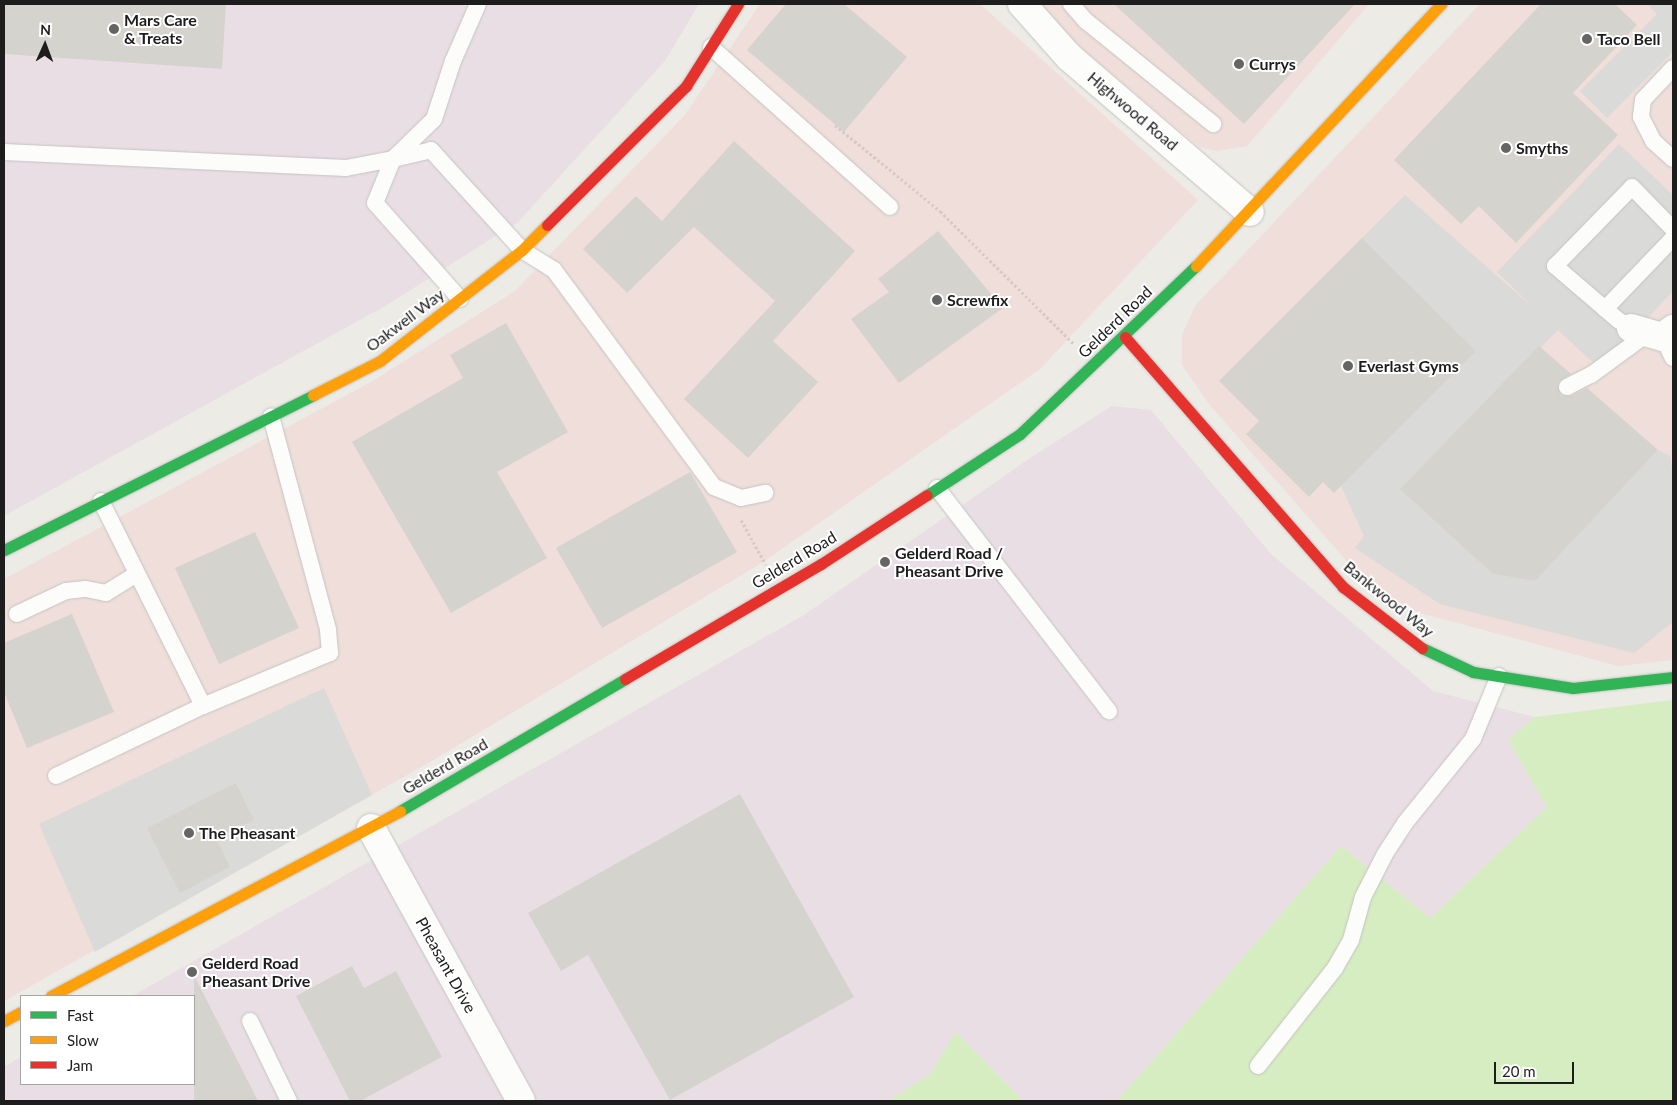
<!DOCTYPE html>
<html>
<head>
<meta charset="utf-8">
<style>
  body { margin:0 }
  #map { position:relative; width:1677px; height:1105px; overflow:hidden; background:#ecebe6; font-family:Lato,sans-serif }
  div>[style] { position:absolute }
  .commercial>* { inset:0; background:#efdeda }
  .industrial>* { inset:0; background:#eadee5 }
  .grass>* { inset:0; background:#d5edc1 }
  .parking>* { inset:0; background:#dadad8 }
  .building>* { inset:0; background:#d5d3ce }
  .path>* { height:3px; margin-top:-1.5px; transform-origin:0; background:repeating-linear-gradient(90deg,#d7c9c5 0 2.5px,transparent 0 5px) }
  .roads { filter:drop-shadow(0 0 1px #c4c4c2) drop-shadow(0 0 1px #c4c4c2) }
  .lane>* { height:16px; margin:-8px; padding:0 8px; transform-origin:8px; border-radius:8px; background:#fcfcfb }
  .street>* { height:28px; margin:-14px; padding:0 14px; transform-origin:14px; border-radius:14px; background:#fcfcfb }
  .fast>* { height:11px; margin:-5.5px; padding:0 5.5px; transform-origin:5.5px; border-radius:5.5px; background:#30b455 }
  .slow>* { height:11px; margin:-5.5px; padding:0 5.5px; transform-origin:5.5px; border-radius:5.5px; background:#ff9f0a }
  .jam>* { height:11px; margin:-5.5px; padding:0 5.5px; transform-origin:5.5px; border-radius:5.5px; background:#e5322d }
  .dots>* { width:14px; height:14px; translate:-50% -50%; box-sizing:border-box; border:2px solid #fff; border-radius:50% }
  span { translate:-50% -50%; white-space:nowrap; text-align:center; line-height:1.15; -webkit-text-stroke:4px #fff; paint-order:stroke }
  .poi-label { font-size:16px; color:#1d1d1d; font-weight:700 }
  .left { translate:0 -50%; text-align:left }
  .street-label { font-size:16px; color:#1d1d1d }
  .frame { position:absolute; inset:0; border:5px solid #1d1d1d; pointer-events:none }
  .legend { position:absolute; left:20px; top:995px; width:175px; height:90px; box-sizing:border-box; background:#fff; border:1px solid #a5a5a5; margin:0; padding:6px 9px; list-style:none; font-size:15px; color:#1d1d1d }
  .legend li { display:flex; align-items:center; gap:10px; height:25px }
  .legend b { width:25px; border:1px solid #a5a5a5 }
  .north { position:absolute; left:20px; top:20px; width:50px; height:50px; -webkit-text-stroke:4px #fff; paint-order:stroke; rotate:2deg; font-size:14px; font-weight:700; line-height:20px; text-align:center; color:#1d1d1d }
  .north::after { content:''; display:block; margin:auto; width:18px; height:22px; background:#1d1d1d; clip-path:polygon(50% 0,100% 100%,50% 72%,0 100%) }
  .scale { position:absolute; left:1494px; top:1062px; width:80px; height:22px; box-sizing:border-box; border:2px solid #1d1d1d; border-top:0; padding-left:6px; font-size:15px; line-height:18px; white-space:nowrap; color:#1d1d1d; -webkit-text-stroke:4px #fff; paint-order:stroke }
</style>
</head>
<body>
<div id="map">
  <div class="commercial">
    <i style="clip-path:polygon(760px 4px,980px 4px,1198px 200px,1040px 369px,763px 562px,425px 765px,4px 1001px,4px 579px,371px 382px,515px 291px,684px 116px)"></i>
    <i style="clip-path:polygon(1037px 4px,1369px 4px,1247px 146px,1216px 151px,1200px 147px,1182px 133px,1059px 29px)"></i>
    <i style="clip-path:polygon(1480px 4px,1673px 4px,1673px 660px,1618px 666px,1420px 613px,1372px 590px,1209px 404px,1182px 365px,1182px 335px,1195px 306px)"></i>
  </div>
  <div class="industrial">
    <i style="clip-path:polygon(4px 4px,699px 4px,665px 61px,518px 222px,387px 305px,4px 516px)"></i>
    <i style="clip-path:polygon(1112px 406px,1151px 410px,1271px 554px,1433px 691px,1535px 717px,1508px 740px,1547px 807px,1430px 918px,1341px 846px,1117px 1101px,1023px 1101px,956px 1032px,930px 1074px,888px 1101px,4px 1101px,4px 1067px,21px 1057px,21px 1084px,194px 1084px,194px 996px,132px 996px,804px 615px,1033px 456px)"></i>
  </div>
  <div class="grass">
    <i style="clip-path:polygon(1673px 700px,1673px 1101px,1117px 1101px,1341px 846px,1430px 918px,1547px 807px,1508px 740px,1535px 717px)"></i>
    <i style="clip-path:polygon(956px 1032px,1023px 1101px,888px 1101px,930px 1074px)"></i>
  </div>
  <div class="parking">
    <i style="clip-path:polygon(1647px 4px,1673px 4px,1673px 52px,1607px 118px,1580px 91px,1657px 14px)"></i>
    <i style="clip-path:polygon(1619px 144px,1673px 195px,1673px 291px,1600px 369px,1558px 330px,1401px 489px,1493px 574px,1535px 581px,1658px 450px,1670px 456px,1673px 477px,1673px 622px,1634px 653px,1440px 604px,1355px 548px,1364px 536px,1341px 486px,1476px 351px,1362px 238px,1405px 195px,1537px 311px,1497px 272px)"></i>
    <i style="clip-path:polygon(evenodd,324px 688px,372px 795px,95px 952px,39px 824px,324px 688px,236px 783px,254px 820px,216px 838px,230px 867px,180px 892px,148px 828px,236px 783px)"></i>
  </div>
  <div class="building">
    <i style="clip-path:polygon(4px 4px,226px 4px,222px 69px,4px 54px)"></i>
    <i style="clip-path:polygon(786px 4px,844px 4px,907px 57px,844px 132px,747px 50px)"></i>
    <i style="clip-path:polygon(1114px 4px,1355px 4px,1244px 124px)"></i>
    <i style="clip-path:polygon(1541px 4px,1615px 4px,1637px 25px,1573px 93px,1618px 135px,1516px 243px,1479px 206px,1461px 224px,1394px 160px)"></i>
    <i style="clip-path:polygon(734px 141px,855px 251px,773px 341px,818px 382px,748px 458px,684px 399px,775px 301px,694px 227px,627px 293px,583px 249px,636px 196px,662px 221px)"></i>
    <i style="clip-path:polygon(938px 231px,1003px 308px,899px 383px,851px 319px,889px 292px,878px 279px)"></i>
    <i style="clip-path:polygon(1362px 238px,1476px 351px,1334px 493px,1323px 482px,1309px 497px,1246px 434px,1259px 421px,1219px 381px)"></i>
    <i style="clip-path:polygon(506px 323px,568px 432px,497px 472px,547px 558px,451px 613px,352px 442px,463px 378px,450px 355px)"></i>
    <i style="clip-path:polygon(1539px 346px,1571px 374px,1558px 382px,1561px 395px,1571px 396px,1587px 388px,1658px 450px,1535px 581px,1493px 574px,1400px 489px)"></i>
    <i style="clip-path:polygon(690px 472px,737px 552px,602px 628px,556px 548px)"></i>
    <i style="clip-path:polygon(255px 532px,299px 628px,219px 664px,175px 568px)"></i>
    <i style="clip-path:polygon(72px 614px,114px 712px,27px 748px,4px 692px,4px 643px)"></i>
    <i style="clip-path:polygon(236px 783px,254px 820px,216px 838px,230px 867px,180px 893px,147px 828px)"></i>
    <i style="clip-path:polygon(740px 794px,854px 997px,670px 1100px,588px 955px,561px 971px,528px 913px)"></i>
    <i style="clip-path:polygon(352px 966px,364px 988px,396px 971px,442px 1057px,360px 1101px,350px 1101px,296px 996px)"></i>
    <i style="clip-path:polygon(194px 975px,258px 1101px,194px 1101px)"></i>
  </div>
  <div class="path">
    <i style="left:835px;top:125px;width:136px;rotate:39.3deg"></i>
    <i style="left:940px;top:211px;width:190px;rotate:44.8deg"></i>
    <i style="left:741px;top:520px;width:51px;rotate:60.9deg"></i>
  </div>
  <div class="roads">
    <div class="lane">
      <i style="left:1071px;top:4px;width:23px;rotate:49deg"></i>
      <i style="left:1086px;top:21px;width:164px;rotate:39deg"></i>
      <i style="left:711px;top:47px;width:240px;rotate:41.8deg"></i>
      <i style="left:1673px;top:68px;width:44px;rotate:133.2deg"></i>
      <i style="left:1643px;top:100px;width:17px;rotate:97deg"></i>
      <i style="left:1641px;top:117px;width:27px;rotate:63deg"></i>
      <i style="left:1653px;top:141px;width:27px;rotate:42deg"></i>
      <i style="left:4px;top:152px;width:342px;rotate:2.7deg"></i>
      <i style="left:346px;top:168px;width:48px;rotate:-10.8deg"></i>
      <i style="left:393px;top:159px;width:57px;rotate:-44.3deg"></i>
      <i style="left:434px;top:119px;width:61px;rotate:-71.9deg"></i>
      <i style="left:453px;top:61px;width:62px;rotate:-66.3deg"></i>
      <i style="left:460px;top:299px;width:128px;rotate:-131.5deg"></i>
      <i style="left:375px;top:203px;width:48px;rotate:-67.8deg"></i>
      <i style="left:393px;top:159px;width:39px;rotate:-13deg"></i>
      <i style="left:431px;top:150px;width:135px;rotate:47.7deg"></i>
      <i style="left:522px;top:250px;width:38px;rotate:32deg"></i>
      <i style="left:554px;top:270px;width:270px;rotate:53.6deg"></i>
      <i style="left:714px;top:487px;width:29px;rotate:22deg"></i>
      <i style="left:741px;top:498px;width:25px;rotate:-12deg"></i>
      <i style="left:1605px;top:309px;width:98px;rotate:-46.2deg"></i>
      <i style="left:1631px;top:328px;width:15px;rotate:-148deg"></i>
      <i style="left:1618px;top:320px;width:83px;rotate:-139.4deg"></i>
      <i style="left:1555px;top:266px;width:110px;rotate:-45.7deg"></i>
      <i style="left:1632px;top:187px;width:59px;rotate:45.7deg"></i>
      <i style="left:1663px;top:337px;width:23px;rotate:65deg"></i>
      <i style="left:1567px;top:387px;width:27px;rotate:-27deg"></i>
      <i style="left:1591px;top:375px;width:69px;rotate:-36.2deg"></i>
      <i style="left:937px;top:488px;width:282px;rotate:52.4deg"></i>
      <i style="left:101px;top:501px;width:229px;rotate:63.5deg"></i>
      <i style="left:17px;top:614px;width:54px;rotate:-25.1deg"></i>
      <i style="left:66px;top:591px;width:20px;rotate:-6deg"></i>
      <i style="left:86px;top:589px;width:20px;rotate:11deg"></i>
      <i style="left:106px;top:593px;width:36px;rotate:-32deg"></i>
      <i style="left:56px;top:776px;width:163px;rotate:-25.5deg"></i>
      <i style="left:203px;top:706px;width:138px;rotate:-22.7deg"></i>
      <i style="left:330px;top:653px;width:24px;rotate:-95deg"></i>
      <i style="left:328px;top:629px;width:220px;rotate:-105deg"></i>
      <i style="left:250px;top:1021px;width:89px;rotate:64deg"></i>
      <i style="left:1258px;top:1066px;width:125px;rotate:-51.8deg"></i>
      <i style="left:1335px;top:968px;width:32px;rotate:-60deg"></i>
      <i style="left:1351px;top:940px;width:45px;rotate:-74.4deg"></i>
      <i style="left:1363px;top:897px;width:48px;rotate:-62.9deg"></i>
      <i style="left:1385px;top:854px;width:37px;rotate:-57deg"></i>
      <i style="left:1405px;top:823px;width:108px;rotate:-51deg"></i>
      <i style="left:1473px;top:739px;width:68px;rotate:-67.6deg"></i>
    </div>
    <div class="street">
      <i style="left:1022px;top:4px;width:71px;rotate:48.4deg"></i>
      <i style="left:1069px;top:57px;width:238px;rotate:40.6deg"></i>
      <i style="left:1631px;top:328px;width:33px;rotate:16deg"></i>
      <i style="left:1663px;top:337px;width:13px;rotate:-39deg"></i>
      <i style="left:371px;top:828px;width:311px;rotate:61.2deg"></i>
    </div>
    <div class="fast">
      <i style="left:927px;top:495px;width:111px;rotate:-33.3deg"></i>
      <i style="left:1020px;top:434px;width:243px;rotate:-43.7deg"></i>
      <i style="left:4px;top:550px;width:346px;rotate:-26.6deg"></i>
      <i style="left:1422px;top:648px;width:56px;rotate:25.2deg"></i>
      <i style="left:1473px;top:672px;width:101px;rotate:9.1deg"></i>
      <i style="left:1573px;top:688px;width:101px;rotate:-6.3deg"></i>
      <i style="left:400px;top:811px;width:261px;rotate:-30.4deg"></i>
    </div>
    <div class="slow">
      <i style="left:1196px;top:266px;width:359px;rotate:-46.9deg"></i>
      <i style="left:313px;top:395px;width:75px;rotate:-26.9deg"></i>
      <i style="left:380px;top:361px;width:180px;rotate:-38deg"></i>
      <i style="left:522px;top:250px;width:35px;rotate:-45deg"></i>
      <i style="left:51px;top:996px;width:395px;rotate:-27.9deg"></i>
      <i style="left:4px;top:1021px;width:19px;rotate:-28deg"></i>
    </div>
    <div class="jam">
      <i style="left:547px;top:225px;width:197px;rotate:-45deg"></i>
      <i style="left:686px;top:86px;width:97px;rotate:-57.6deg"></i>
      <i style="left:1125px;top:337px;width:332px;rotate:48.9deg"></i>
      <i style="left:1343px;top:587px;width:100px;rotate:37.7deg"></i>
      <i style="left:625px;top:679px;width:227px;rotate:-30.4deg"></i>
      <i style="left:821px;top:564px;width:126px;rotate:-33.1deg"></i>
    </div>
  </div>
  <div class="dots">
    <i style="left:114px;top:29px;background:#656563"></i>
    <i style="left:1587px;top:39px;background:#656563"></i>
    <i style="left:1239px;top:64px;background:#656563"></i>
    <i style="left:1506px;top:148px;background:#656563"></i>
    <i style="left:937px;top:300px;background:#656563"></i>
    <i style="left:1348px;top:366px;background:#656563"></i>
    <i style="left:885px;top:562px;background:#656563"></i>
    <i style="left:189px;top:833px;background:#656563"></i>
    <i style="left:192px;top:972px;background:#656563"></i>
  </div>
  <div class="poi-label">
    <span class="left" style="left:124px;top:29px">Mars Care<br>&amp; Treats</span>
    <span class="left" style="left:1597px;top:39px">Taco Bell</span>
    <span class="left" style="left:1249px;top:64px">Currys</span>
    <span class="left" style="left:1516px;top:148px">Smyths</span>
    <span class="left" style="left:947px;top:300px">Screwfix</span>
    <span class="left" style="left:1358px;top:366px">Everlast Gyms</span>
    <span class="left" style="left:895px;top:562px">Gelderd Road /<br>Pheasant Drive</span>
    <span class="left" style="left:199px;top:833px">The Pheasant</span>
    <span class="left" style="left:202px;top:972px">Gelderd Road<br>Pheasant Drive</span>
  </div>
  <div class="street-label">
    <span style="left:1133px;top:111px;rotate:40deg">Highwood Road</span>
    <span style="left:405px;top:320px;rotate:-37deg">Oakwell Way</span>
    <span style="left:1115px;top:322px;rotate:-44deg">Gelderd Road</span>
    <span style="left:794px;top:560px;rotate:-31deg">Gelderd Road</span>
    <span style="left:1389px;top:599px;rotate:39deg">Bankwood Way</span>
    <span style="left:445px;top:766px;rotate:-30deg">Gelderd Road</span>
    <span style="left:446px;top:965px;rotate:61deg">Pheasant Drive</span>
  </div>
  <div class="frame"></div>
  <ul class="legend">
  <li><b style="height:6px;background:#30b455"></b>Fast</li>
  <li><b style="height:6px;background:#ff9f0a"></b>Slow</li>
  <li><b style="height:6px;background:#e5322d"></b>Jam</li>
  </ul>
  <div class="north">N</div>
  <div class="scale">20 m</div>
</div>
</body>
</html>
